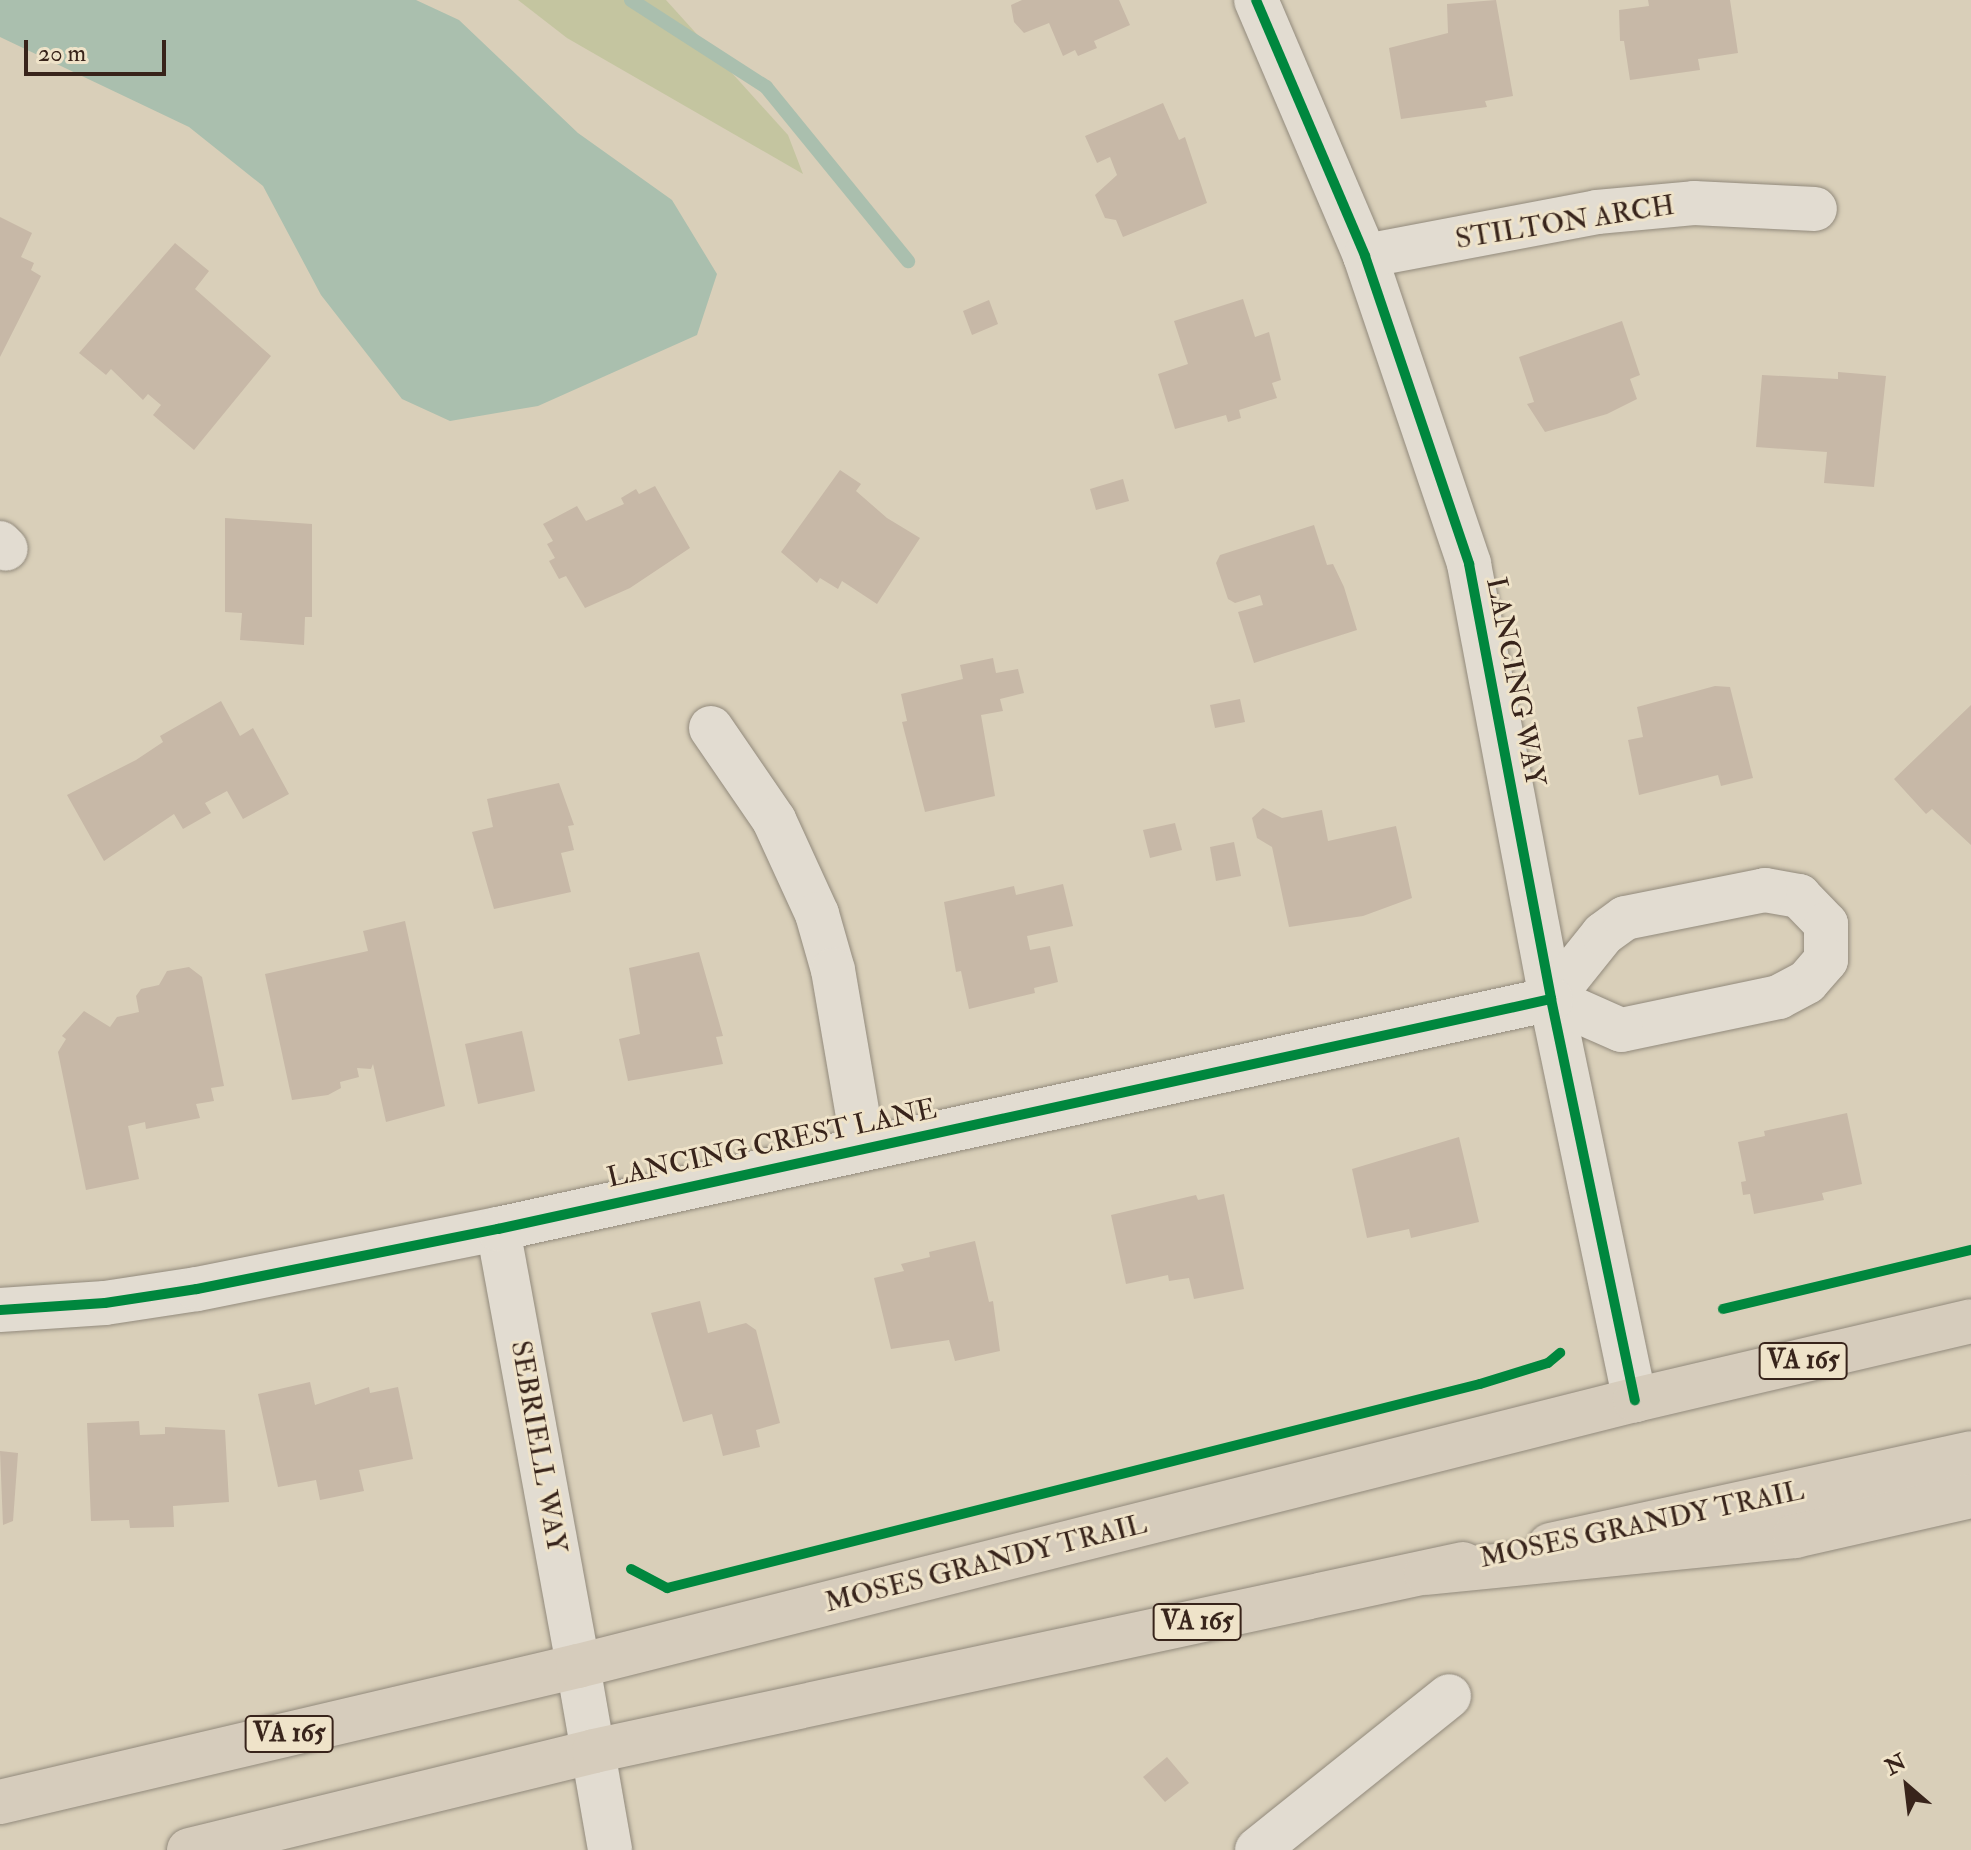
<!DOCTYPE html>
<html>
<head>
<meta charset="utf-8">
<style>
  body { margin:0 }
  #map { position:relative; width:1971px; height:1850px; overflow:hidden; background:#d9cfb9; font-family:"IM FELL Double Pica",serif }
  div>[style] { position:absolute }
  .green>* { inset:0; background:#c4c5a0 }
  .water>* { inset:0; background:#aabfae }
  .stream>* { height:14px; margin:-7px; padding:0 7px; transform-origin:7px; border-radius:7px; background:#aabfae }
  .building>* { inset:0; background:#c7b8a7 }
  .roads { filter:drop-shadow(0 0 2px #928a7c) drop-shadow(0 0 2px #928a7c) }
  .minor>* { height:44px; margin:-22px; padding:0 22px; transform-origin:22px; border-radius:22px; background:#e2dcd1 }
  .tertiary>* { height:44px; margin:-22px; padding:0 22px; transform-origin:22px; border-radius:22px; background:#e2dcd1 }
  .primary>* { height:44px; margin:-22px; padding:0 22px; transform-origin:22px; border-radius:22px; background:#d6ccbc }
  .trunk>* { height:44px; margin:-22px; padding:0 22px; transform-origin:22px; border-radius:22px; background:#d6ccbc }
  .cycleway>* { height:10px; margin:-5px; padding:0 5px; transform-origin:5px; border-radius:5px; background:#00873e }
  span { translate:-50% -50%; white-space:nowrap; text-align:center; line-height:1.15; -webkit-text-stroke:6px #efe3c9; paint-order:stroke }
  .shield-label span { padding:2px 6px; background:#efe3c9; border:2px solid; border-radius:6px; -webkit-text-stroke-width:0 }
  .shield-label { font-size:26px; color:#38241b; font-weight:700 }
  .street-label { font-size:28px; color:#38241b }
  .north { position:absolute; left:1867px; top:1746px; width:80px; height:80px; -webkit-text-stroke:6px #efe3c9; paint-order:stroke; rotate:332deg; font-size:22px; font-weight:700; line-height:32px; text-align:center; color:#38241b }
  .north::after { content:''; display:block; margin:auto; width:28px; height:36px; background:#38241b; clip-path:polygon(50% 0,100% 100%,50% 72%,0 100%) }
  .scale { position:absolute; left:24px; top:40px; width:142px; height:36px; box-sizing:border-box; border:4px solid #38241b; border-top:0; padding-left:10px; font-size:24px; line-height:28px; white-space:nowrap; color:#38241b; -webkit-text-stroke:6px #efe3c9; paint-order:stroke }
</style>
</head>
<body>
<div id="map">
  <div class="green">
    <i style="clip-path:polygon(518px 0,666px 0,788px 135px,803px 174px,567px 38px)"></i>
  </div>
  <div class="water">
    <i style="clip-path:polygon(0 0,416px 0,459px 20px,578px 133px,672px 200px,717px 274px,697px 335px,538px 406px,450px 421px,402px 399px,321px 295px,263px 186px,189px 127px,0 37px)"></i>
  </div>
  <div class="stream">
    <i style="left:631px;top:0;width:161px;rotate:32.8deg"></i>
    <i style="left:766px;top:87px;width:225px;rotate:50.8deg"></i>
  </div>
  <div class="building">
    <i style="clip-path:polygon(1022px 0,1119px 0,1130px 25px,1094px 41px,1097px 48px,1078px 56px,1075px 50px,1063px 56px,1049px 23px,1024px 33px,1014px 22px,1011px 5px)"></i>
    <i style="clip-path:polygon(1496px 0,1513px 96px,1485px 101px,1487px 107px,1401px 119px,1389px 48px,1448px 33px,1447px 4px)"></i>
    <i style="clip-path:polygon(1648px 0,1730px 0,1738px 53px,1698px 59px,1700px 70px,1630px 80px,1624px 41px,1620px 41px,1619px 10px,1649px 6px)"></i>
    <i style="clip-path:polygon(1163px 103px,1179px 140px,1185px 137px,1207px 203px,1123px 237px,1116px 220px,1105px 218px,1095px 195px,1117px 175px,1110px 157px,1097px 163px,1085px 136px)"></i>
    <i style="clip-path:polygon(0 217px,32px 233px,21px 257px,34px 263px,31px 270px,41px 276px,0 357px)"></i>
    <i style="clip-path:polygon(175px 243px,209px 271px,195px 289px,271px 356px,194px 450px,153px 415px,161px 405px,148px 394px,143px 400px,111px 369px,106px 375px,79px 353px)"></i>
    <i style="clip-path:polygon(1243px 299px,1255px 337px,1269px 332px,1281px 380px,1272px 383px,1277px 398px,1239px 410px,1241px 418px,1228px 422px,1226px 415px,1175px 429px,1158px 374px,1188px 364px,1174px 321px)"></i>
    <i style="clip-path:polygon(989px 300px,998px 324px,972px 335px,963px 311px)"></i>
    <i style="clip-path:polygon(1622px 321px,1640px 375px,1630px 379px,1637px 399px,1607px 414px,1545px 432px,1527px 404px,1534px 402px,1519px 357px)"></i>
    <i style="clip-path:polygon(1838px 372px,1886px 376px,1874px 487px,1824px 483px,1827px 452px,1756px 447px,1762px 375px,1838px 379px)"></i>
    <i style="clip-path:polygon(840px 470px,861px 484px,856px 491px,887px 518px,920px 538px,877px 604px,842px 581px,838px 589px,820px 578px,817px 583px,781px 552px)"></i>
    <i style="clip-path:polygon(1123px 479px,1129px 501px,1096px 510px,1090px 489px)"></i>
    <i style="clip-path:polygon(655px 486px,690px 548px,630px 588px,585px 608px,566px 576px,559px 579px,549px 561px,555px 558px,547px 544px,553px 541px,543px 524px,577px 506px,586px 521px,624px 504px,621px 498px,636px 489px,639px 494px)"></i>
    <i style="clip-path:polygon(225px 518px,312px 524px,312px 617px,305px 617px,304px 645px,240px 640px,242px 613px,225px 612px)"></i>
    <i style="clip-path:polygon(1314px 525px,1327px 565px,1333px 564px,1344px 587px,1357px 630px,1254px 663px,1238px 612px,1263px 605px,1260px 595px,1235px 603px,1228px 599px,1216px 563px,1220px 555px)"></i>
    <i style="clip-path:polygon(993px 658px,996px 673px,1018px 669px,1024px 693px,1000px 699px,1003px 711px,981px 715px,995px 796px,925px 812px,902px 722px,907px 721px,901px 694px,963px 679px,960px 665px)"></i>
    <i style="clip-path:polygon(1715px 686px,1730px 687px,1753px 778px,1721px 786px,1718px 775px,1639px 795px,1628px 740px,1643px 737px,1637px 707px)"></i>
    <i style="clip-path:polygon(1240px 699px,1245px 722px,1215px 728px,1210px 705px)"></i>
    <i style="clip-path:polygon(221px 701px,240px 736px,253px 728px,289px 794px,243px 819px,227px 791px,205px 803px,211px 813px,183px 829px,174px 814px,104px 861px,67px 795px,136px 760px,163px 742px,160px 736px)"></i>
    <i style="clip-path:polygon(1971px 705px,1971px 845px,1932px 809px,1926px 814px,1894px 779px)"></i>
    <i style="clip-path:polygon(559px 783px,574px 825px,568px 826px,574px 850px,561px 853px,571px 892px,494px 909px,472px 832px,493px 827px,487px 799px)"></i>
    <i style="clip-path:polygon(1263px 808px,1282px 818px,1322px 810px,1328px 841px,1396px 826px,1412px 898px,1363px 916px,1289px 927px,1272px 847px,1257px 838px,1252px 818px)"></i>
    <i style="clip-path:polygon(1175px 823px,1182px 850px,1150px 858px,1143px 830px)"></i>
    <i style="clip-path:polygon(1234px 842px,1241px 876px,1216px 881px,1210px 847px)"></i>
    <i style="clip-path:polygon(1063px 884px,1073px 926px,1027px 936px,1030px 950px,1050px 946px,1058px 982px,1034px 988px,1035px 993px,969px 1009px,961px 971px,956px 972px,944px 902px,1014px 886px,1016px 895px)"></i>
    <i style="clip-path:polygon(405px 921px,445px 1106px,386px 1122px,373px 1064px,371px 1069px,357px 1068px,359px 1077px,340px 1082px,341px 1088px,328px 1095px,292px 1100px,265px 974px,368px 951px,363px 931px)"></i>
    <i style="clip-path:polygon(699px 952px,723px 1036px,716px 1037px,723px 1064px,628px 1081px,619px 1039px,640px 1034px,629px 968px)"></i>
    <i style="clip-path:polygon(189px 967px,202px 977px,224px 1086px,211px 1088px,214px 1101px,196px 1104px,200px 1118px,146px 1129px,145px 1122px,128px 1126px,139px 1179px,86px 1190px,58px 1052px,66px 1039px,62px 1036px,84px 1011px,110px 1027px,117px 1017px,139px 1012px,136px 996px,141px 989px,159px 985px,167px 971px)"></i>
    <i style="clip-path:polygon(522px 1031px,535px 1091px,478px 1104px,465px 1044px)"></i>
    <i style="clip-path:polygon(1847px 1113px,1862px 1184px,1822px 1193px,1824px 1200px,1754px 1214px,1750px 1194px,1743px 1195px,1741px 1182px,1746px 1181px,1738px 1142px,1765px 1136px,1764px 1131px)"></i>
    <i style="clip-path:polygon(1459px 1137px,1479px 1222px,1411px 1238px,1409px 1229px,1367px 1238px,1352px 1169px)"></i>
    <i style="clip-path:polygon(1224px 1194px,1244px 1289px,1194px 1299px,1189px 1278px,1169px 1281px,1168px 1275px,1126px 1284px,1111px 1215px,1196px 1195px,1198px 1200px)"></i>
    <i style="clip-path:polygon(975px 1241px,989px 1302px,993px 1301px,1000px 1351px,955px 1361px,949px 1340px,891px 1349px,874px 1278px,904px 1271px,901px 1264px,930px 1257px,929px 1252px)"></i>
    <i style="clip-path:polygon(700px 1301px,708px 1333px,746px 1323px,756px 1330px,780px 1423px,756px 1430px,760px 1447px,723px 1456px,712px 1414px,683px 1422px,651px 1313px)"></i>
    <i style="clip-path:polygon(310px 1382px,315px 1405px,369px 1387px,370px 1393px,398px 1387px,413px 1459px,359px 1470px,364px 1491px,320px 1500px,316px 1480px,278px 1487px,258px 1394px)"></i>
    <i style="clip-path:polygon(139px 1421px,140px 1435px,165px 1434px,165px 1427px,225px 1430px,229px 1502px,173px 1506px,174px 1527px,130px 1528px,129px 1520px,91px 1521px,87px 1423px)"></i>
    <i style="clip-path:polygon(0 1451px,18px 1453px,13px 1521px,3px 1525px)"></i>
    <i style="clip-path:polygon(1167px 1757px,1189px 1783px,1165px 1802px,1143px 1777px)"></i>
  </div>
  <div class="roads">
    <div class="minor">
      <i style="left:1256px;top:0;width:278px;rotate:66.9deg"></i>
      <i style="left:1365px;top:256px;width:325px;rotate:71.3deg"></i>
      <i style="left:1469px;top:564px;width:443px;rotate:79.3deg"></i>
      <i style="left:1551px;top:999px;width:410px;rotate:78.2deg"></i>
      <i style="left:1365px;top:256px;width:236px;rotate:-10.7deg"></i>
      <i style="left:1597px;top:212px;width:97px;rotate:-5.3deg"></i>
      <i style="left:1694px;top:203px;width:121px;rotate:2.8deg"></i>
      <i style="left:0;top:543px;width:8px;rotate:45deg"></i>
      <i style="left:711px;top:728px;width:112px;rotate:55.6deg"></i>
      <i style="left:774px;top:820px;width:103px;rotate:65.4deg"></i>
      <i style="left:817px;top:914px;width:58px;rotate:74.1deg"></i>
      <i style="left:833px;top:970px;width:178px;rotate:80.3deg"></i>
      <i style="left:1765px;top:890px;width:35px;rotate:10deg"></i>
      <i style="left:1799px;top:896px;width:39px;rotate:46deg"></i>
      <i style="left:1826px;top:924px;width:36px;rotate:90deg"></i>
      <i style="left:1826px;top:960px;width:29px;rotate:131deg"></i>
      <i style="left:1807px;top:982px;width:32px;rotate:152deg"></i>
      <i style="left:1779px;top:997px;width:161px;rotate:168.2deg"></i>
      <i style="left:1621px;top:1030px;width:77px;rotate:-156.1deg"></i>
      <i style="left:1551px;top:999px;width:83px;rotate:-51.3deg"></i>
      <i style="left:1603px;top:934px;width:27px;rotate:-36deg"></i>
      <i style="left:1625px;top:918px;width:143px;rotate:-11.3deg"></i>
      <i style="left:498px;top:1229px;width:444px;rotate:79.6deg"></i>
      <i style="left:0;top:1310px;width:105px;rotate:-3.8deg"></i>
      <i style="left:105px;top:1303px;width:93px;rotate:-8.7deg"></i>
      <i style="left:197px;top:1289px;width:307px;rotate:-11.3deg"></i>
      <i style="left:498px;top:1229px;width:1078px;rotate:-12.32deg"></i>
      <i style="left:1257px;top:1850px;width:246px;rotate:-38.7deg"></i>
    </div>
    <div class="tertiary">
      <i style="left:578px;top:1666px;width:187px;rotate:80.1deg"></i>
    </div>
    <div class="primary">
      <i style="left:1550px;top:1545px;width:431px;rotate:-12.3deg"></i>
      <i style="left:0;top:1802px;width:594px;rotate:-13.24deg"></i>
      <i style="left:578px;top:1666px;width:1090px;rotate:-14.13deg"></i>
      <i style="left:1635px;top:1400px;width:345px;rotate:-13.2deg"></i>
      <i style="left:189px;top:1850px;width:417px;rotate:-13.7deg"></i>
      <i style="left:594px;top:1751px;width:889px;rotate:-12.14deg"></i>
    </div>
    <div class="trunk">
      <i style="left:1426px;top:1573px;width:371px;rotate:-5.7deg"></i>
      <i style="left:1795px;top:1536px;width:180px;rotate:-12.8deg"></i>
    </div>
  </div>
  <div class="cycleway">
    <i style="left:1256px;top:0;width:278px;rotate:66.9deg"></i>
    <i style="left:1365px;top:256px;width:325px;rotate:71.3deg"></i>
    <i style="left:1469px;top:564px;width:443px;rotate:79.3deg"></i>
    <i style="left:1551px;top:999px;width:410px;rotate:78.2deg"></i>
    <i style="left:1723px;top:1309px;width:255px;rotate:-13.4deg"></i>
    <i style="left:0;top:1310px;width:105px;rotate:-3.8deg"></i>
    <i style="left:105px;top:1303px;width:93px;rotate:-8.7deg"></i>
    <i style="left:197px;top:1289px;width:307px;rotate:-11.3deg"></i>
    <i style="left:498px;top:1229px;width:1078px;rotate:-12.32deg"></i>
    <i style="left:631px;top:1569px;width:41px;rotate:27.8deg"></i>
    <i style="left:667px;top:1588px;width:838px;rotate:-14.09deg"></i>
    <i style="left:1480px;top:1384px;width:71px;rotate:-17.2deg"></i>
    <i style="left:1548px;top:1363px;width:16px;rotate:-40deg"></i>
  </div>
  <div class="shield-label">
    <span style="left:1803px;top:1361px">VA 165</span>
    <span style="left:1197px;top:1622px">VA 165</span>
    <span style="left:289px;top:1734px">VA 165</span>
  </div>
  <div class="street-label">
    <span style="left:1565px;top:223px;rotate:-9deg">STILTON ARCH</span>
    <span style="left:1515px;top:682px;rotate:79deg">LANCING WAY</span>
    <span style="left:772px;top:1144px;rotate:-12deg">LANCING CREST LANE</span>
    <span style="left:538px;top:1447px;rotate:80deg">SEBRIELL WAY</span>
    <span style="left:1642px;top:1525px;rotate:-12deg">MOSES GRANDY TRAIL</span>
    <span style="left:986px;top:1564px;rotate:-14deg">MOSES GRANDY TRAIL</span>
  </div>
  <div class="north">N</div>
  <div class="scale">20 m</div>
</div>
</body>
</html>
